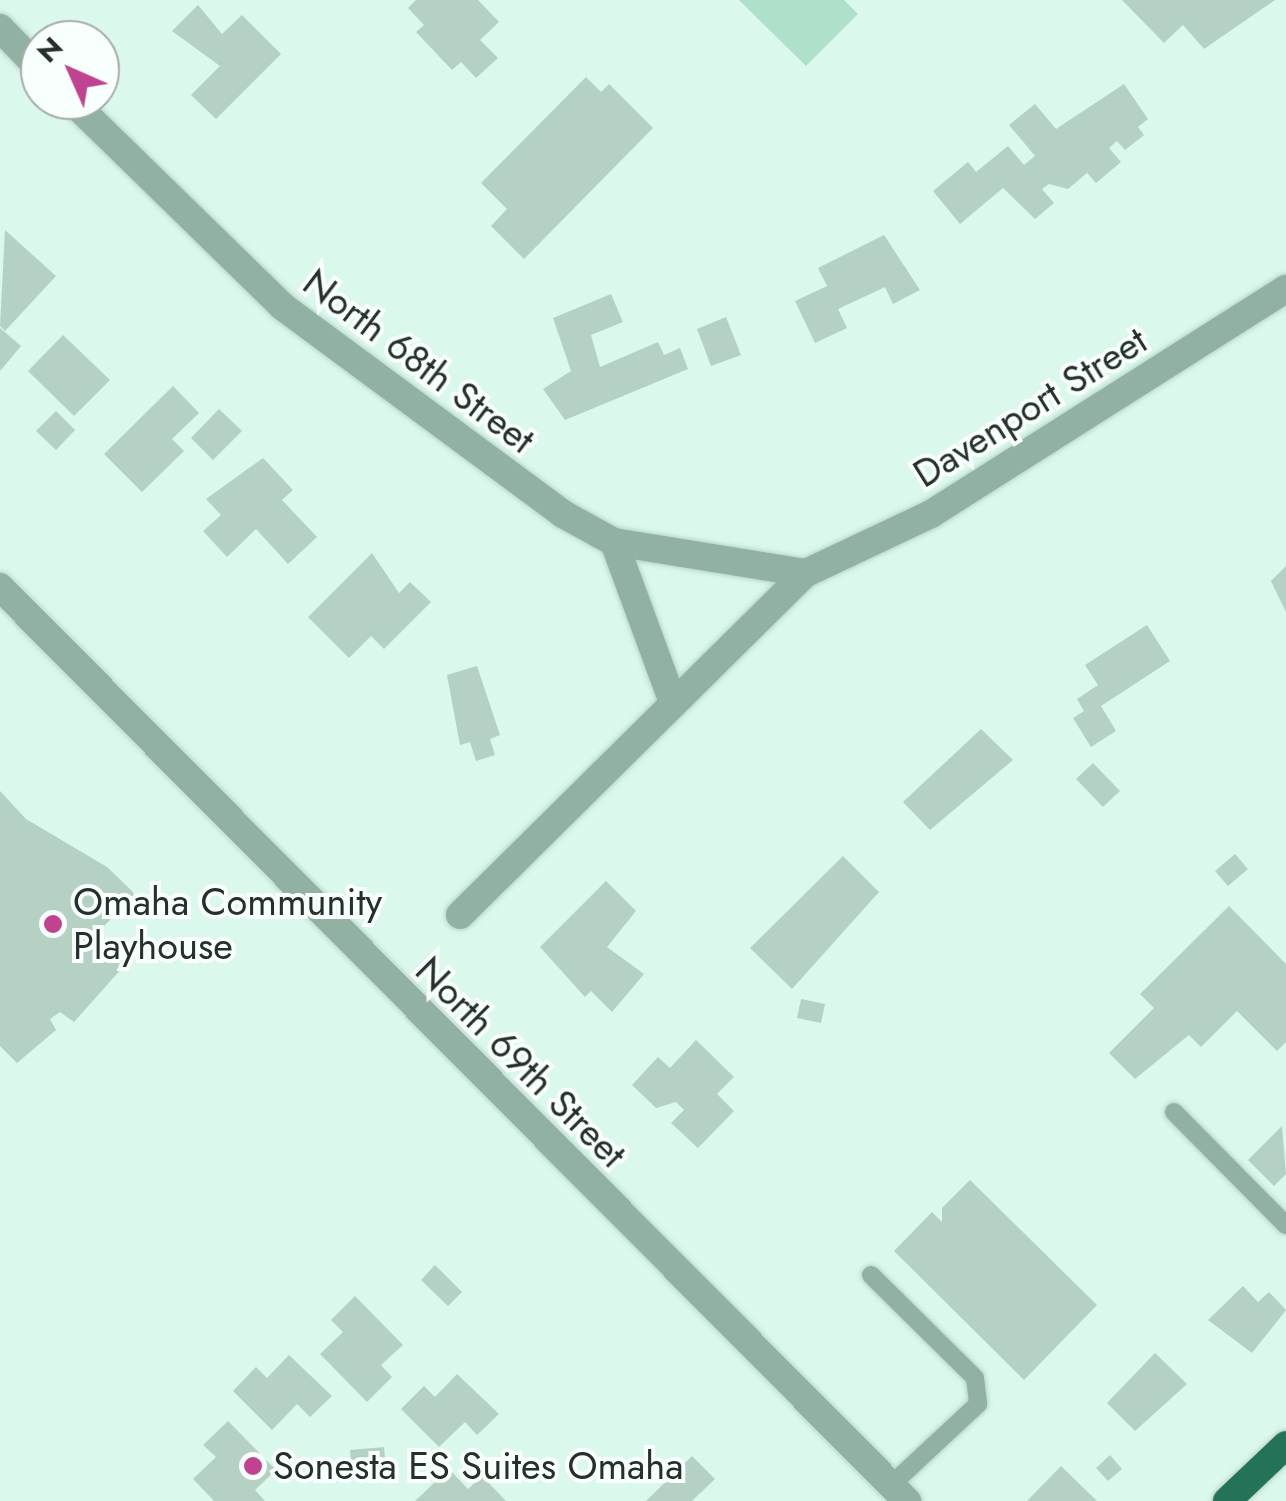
<!DOCTYPE html>
<html>
<head>
<meta charset="utf-8">
<style>
  body { margin:0 }
  #map { position:relative; width:1286px; height:1501px; overflow:hidden; background:#daf8eb; font-family:Jost,sans-serif }
  div>[style] { position:absolute }
  .green>* { inset:0; background:#aee0ca }
  .building>* { inset:0; background:#b4d1c4 }
  .roads { filter:drop-shadow(0 0 2px #b9d4c8) drop-shadow(0 0 2px #b9d4c8) }
  .service>* { height:18px; margin:-9px; padding:0 9px; transform-origin:9px; border-radius:9px; background:#91b1a2 }
  .minor>* { height:28px; margin:-14px; padding:0 14px; transform-origin:14px; border-radius:14px; background:#91b1a2 }
  .tertiary>* { height:28px; margin:-14px; padding:0 14px; transform-origin:14px; border-radius:14px; background:#91b1a2 }
  .trunk>* { height:28px; margin:-14px; padding:0 14px; transform-origin:14px; border-radius:14px; background:#247258 }
  .dots>* { width:28px; height:28px; translate:-50% -50%; box-sizing:border-box; border:5px solid #f9fffc; border-radius:50% }
  span { translate:-50% -50%; white-space:nowrap; text-align:center; line-height:1.15; -webkit-text-stroke:8px #f9fffc; paint-order:stroke }
  .street-label { font-size:38px; color:#24302b }
  .poi-label { font-size:38px; color:#24302b }
  .left { translate:0 -50%; text-align:left }
  .north { position:absolute; left:20px; top:20px; width:100px; height:100px; box-sizing:border-box; background:#f9fffc; border:2px solid #a4aca8; border-radius:50%; rotate:315deg; font-size:28px; font-weight:700; line-height:40px; text-align:center; color:#24302b }
  .north::after { content:''; display:block; margin:auto; width:35px; height:45px; background:#c04290; clip-path:polygon(50% 0,100% 100%,50% 72%,0 100%) }
</style>
</head>
<body>
<div id="map">
  <div class="green">
    <i style="clip-path:polygon(739px 0,844px 0,858px 14px,806px 66px)"></i>
  </div>
  <div class="building">
    <i style="clip-path:polygon(416px 0,478px 0,499px 22px,480px 40px,498px 58px,476px 78px,461px 62px,452px 70px,416px 32px,424px 25px,408px 8px)"></i>
    <i style="clip-path:polygon(1122px 0,1275px 0,1204px 49px,1183px 25px,1164px 43px)"></i>
    <i style="clip-path:polygon(198px 5px,222px 34px,242px 15px,281px 54px,216px 119px,191px 95px,220px 66px,172px 31px)"></i>
    <i style="clip-path:polygon(586px 77px,601px 92px,609px 84px,653px 128px,524px 259px,491px 226px,507px 209px,481px 183px)"></i>
    <i style="clip-path:polygon(1124px 84px,1148px 119px,1138px 127px,1144px 135px,1125px 150px,1117px 141px,1109px 148px,1121px 162px,1096px 183px,1087px 173px,1068px 189px,1049px 184px,1042px 189px,1054px 203px,1035px 219px,1003px 188px,960px 224px,933px 191px,968px 162px,976px 172px,1008px 146px,1024px 165px,1035px 156px,1009px 125px,1035px 104px,1056px 129px)"></i>
    <i style="clip-path:polygon(5px 230px,56px 276px,5px 331px,0 326px)"></i>
    <i style="clip-path:polygon(884px 235px,920px 290px,893px 304px,885px 287px,838px 309px,847px 328px,815px 343px,795px 301px,827px 286px,818px 268px)"></i>
    <i style="clip-path:polygon(611px 294px,623px 322px,591px 335px,600px 367px,658px 342px,664px 355px,680px 348px,688px 369px,565px 420px,543px 389px,571px 371px,553px 318px)"></i>
    <i style="clip-path:polygon(726px 317px,741px 355px,711px 366px,697px 329px)"></i>
    <i style="clip-path:polygon(0 328px,21px 346px,0 371px)"></i>
    <i style="clip-path:polygon(63px 335px,110px 380px,74px 416px,28px 371px)"></i>
    <i style="clip-path:polygon(173px 386px,199px 413px,172px 439px,184px 451px,142px 492px,104px 454px)"></i>
    <i style="clip-path:polygon(219px 409px,242px 431px,213px 460px,191px 438px)"></i>
    <i style="clip-path:polygon(56px 411px,75px 430px,56px 450px,36px 431px)"></i>
    <i style="clip-path:polygon(263px 458px,293px 490px,282px 500px,317px 537px,288px 564px,256px 529px,227px 557px,203px 531px,221px 515px,206px 499px)"></i>
    <i style="clip-path:polygon(372px 553px,399px 593px,410px 582px,431px 602px,384px 649px,371px 636px,349px 658px,308px 617px)"></i>
    <i style="clip-path:polygon(1286px 566px,1286px 612px,1271px 581px)"></i>
    <i style="clip-path:polygon(1147px 625px,1170px 661px,1101px 706px,1116px 731px,1091px 747px,1073px 718px,1084px 711px,1077px 699px,1098px 685px,1085px 665px)"></i>
    <i style="clip-path:polygon(477px 666px,500px 735px,490px 739px,495px 755px,476px 761px,470px 742px,460px 745px,447px 675px)"></i>
    <i style="clip-path:polygon(981px 729px,1013px 760px,930px 830px,903px 802px)"></i>
    <i style="clip-path:polygon(1093px 763px,1120px 791px,1103px 807px,1076px 779px)"></i>
    <i style="clip-path:polygon(0 791px,26px 819px,107px 867px,133px 892px,135px 911px,119px 911px,93px 937px,123px 967px,74px 1022px,60px 1012px,50px 1019px,56px 1030px,17px 1063px,0 1046px)"></i>
    <i style="clip-path:polygon(1235px 854px,1248px 869px,1228px 886px,1215px 871px)"></i>
    <i style="clip-path:polygon(843px 856px,879px 892px,792px 989px,750px 948px)"></i>
    <i style="clip-path:polygon(606px 881px,636px 911px,607px 947px,644px 974px,612px 1012px,591px 991px,585px 997px,540px 947px)"></i>
    <i style="clip-path:polygon(1229px 906px,1286px 964px,1286px 1042px,1277px 1051px,1237px 1011px,1201px 1047px,1189px 1035px,1135px 1079px,1109px 1053px,1154px 1008px,1140px 994px)"></i>
    <i style="clip-path:polygon(801px 999px,825px 1004px,821px 1023px,797px 1018px)"></i>
    <i style="clip-path:polygon(696px 1040px,734px 1077px,717px 1094px,734px 1111px,698px 1148px,671px 1123px,684px 1110px,676px 1102px,656px 1108px,632px 1085px,658px 1057px,670px 1068px)"></i>
    <i style="clip-path:polygon(1282px 1126px,1286px 1174px,1274px 1186px,1248px 1160px)"></i>
    <i style="clip-path:polygon(970px 1180px,1097px 1305px,1024px 1380px,894px 1251px,932px 1212px,942px 1222px,942px 1208px)"></i>
    <i style="clip-path:polygon(435px 1265px,462px 1292px,448px 1306px,421px 1280px)"></i>
    <i style="clip-path:polygon(1243px 1286px,1258px 1302px,1269px 1292px,1286px 1310px,1252px 1353px,1208px 1320px)"></i>
    <i style="clip-path:polygon(355px 1296px,403px 1345px,381px 1365px,392px 1377px,367px 1402px,320px 1354px,343px 1332px,331px 1320px)"></i>
    <i style="clip-path:polygon(1155px 1353px,1187px 1384px,1135px 1431px,1107px 1403px)"></i>
    <i style="clip-path:polygon(289px 1355px,332px 1396px,310px 1417px,297px 1404px,272px 1430px,233px 1391px,256px 1367px,267px 1378px)"></i>
    <i style="clip-path:polygon(457px 1374px,499px 1414px,477px 1435px,465px 1422px,439px 1447px,401px 1409px,424px 1386px,435px 1397px)"></i>
    <i style="clip-path:polygon(228px 1421px,276px 1470px,255px 1490px,265px 1501px,214px 1501px,193px 1479px,216px 1457px,203px 1445px)"></i>
    <i style="clip-path:polygon(384px 1447px,386px 1470px,352px 1473px,350px 1450px)"></i>
    <i style="clip-path:polygon(1110px 1455px,1122px 1469px,1108px 1481px,1096px 1468px)"></i>
    <i style="clip-path:polygon(692px 1456px,715px 1479px,692px 1501px,646px 1501px)"></i>
    <i style="clip-path:polygon(1061px 1466px,1097px 1501px,1027px 1501px)"></i>
    <i style="clip-path:polygon(449px 1469px,468px 1489px,482px 1476px,506px 1501px,415px 1501px)"></i>
  </div>
  <div class="roads">
    <div class="service">
      <i style="left:1174px;top:1112px;width:159px;rotate:45.3deg"></i>
      <i style="left:871px;top:1275px;width:146px;rotate:44.7deg"></i>
      <i style="left:975px;top:1378px;width:26px;rotate:83deg"></i>
      <i style="left:978px;top:1404px;width:119px;rotate:137deg"></i>
    </div>
    <div class="minor">
      <i style="left:0;top:28px;width:57px;rotate:45.7deg"></i>
      <i style="left:71px;top:100px;width:295px;rotate:44.3deg"></i>
      <i style="left:282px;top:306px;width:350px;rotate:36.5deg"></i>
      <i style="left:563px;top:514px;width:58px;rotate:28.8deg"></i>
      <i style="left:614px;top:542px;width:194px;rotate:9.2deg"></i>
      <i style="left:614px;top:542px;width:171px;rotate:69.8deg"></i>
      <i style="left:460px;top:915px;width:486px;rotate:-44.7deg"></i>
      <i style="left:806px;top:573px;width:138px;rotate:-25.3deg"></i>
      <i style="left:931px;top:514px;width:420px;rotate:-32.4deg"></i>
    </div>
    <div class="tertiary">
      <i style="left:0;top:587px;width:1288px;rotate:45.22deg"></i>
    </div>
    <div class="trunk">
      <i style="left:1227px;top:1501px;width:81px;rotate:-43.5deg"></i>
    </div>
  </div>
  <div class="dots">
    <i style="left:53px;top:924px;background:#c04290"></i>
    <i style="left:253px;top:1466px;background:#c04290"></i>
  </div>
  <div class="street-label">
    <span style="left:419px;top:361px;rotate:37deg">North 68th Street</span>
    <span style="left:1030px;top:407px;rotate:-32deg">Davenport Street</span>
    <span style="left:521px;top:1062px;rotate:45deg">North 69th Street</span>
  </div>
  <div class="poi-label">
    <span class="left" style="left:73px;top:924px">Omaha Community<br>Playhouse</span>
    <span class="left" style="left:273px;top:1466px">Sonesta ES Suites Omaha</span>
  </div>
  <div class="north">N</div>
</div>
</body>
</html>
